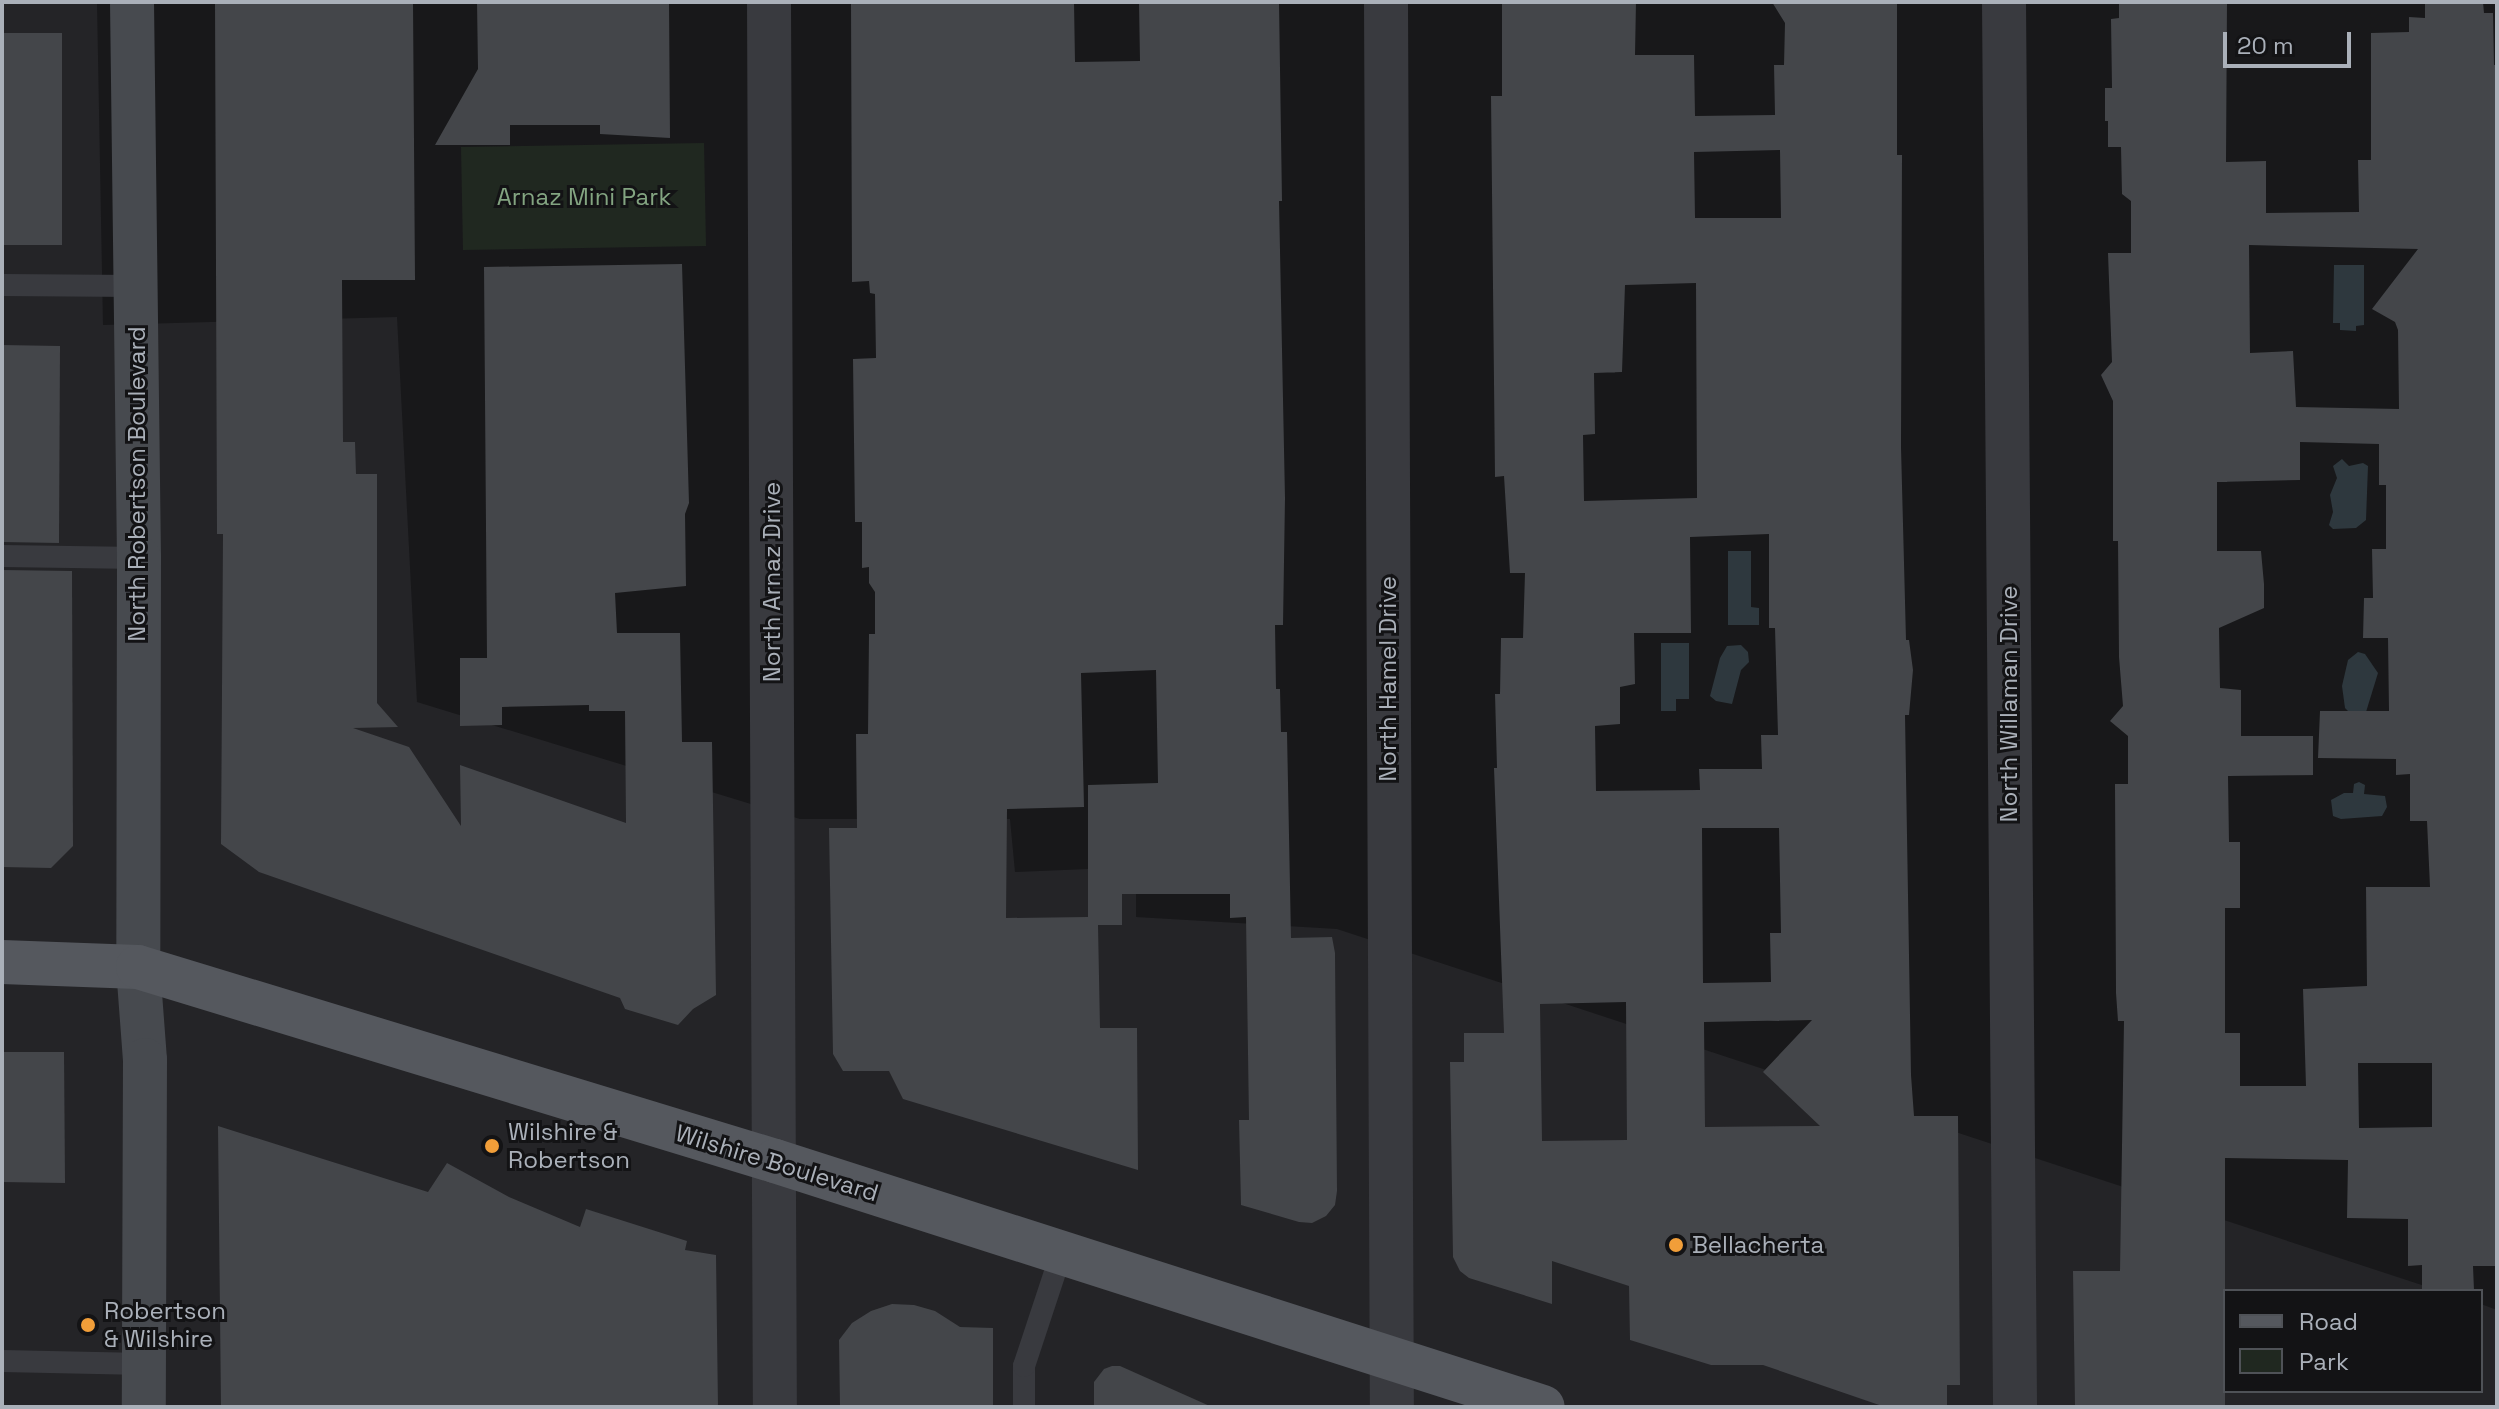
<!DOCTYPE html>
<html>
<head>
<meta charset="utf-8">
<style>
  body { margin:0 }
  #map { position:relative; width:2499px; height:1409px; overflow:hidden; background:#18181a; font-family:"Space Grotesk",sans-serif }
  div>[style] { position:absolute }
  .built>* { inset:0; background:#242427 }
  .green>* { inset:0; background:#202820 }
  .water>* { inset:0; background:#2e383e }
  .building>* { inset:0; background:#44464a }
  .service>* { height:22px; margin:-11px; padding:0 11px; transform-origin:11px; border-radius:11px; background:#393a3f }
  .minor>* { height:44px; margin:-22px; padding:0 22px; transform-origin:22px; border-radius:22px; background:#393a3f }
  .secondary>* { height:44px; margin:-22px; padding:0 22px; transform-origin:22px; border-radius:22px; background:#474a4f }
  .primary>* { height:44px; margin:-22px; padding:0 22px; transform-origin:22px; border-radius:22px; background:#55585e }
  .dots>* { width:22px; height:22px; translate:-50% -50%; box-sizing:border-box; border:4px solid #131315; border-radius:50% }
  span { translate:-50% -50%; white-space:nowrap; text-align:center; line-height:1.15; -webkit-text-stroke:6px #131315; paint-order:stroke }
  .park-label { font-size:24px; color:#83a481 }
  .street-label { font-size:24px; color:#aab0b9 }
  .poi-label { font-size:24px; color:#aab0b9 }
  .left { translate:0 -50%; text-align:left }
  .frame { position:absolute; inset:0; border:4px solid #aab0b9; pointer-events:none }
  .legend { position:absolute; left:2223px; top:1289px; width:260px; height:104px; box-sizing:border-box; background:#131315; border:2px solid #4f5257; margin:0; padding:10px 14px; list-style:none; font-size:24px; color:#aab0b9 }
  .legend li { display:flex; align-items:center; gap:16px; height:40px }
  .legend b { width:40px; border:2px solid #4f5257 }
  .scale { position:absolute; left:2223px; top:32px; width:128px; height:36px; box-sizing:border-box; border:4px solid #aab0b9; border-top:0; padding-left:10px; font-size:24px; line-height:28px; white-space:nowrap; color:#aab0b9; -webkit-text-stroke:6px #131315; paint-order:stroke }
</style>
</head>
<body>
<div id="map">
  <div class="built">
    <i style="clip-path:polygon(2px 2px,97px 2px,103px 325px,397px 317px,417px 702px,800px 819px,1010px 819px,1015px 872px,1136px 867px,1136px 917px,1337px 929px,2440px 1291px,2225px 1291px,2225px 1391px,2481px 1391px,2481px 1304px,2497px 1310px,2497px 1407px,2px 1407px)"></i>
  </div>
  <div class="green">
    <i style="clip-path:polygon(704px 143px,706px 246px,463px 250px,461px 147px)"></i>
  </div>
  <div class="water">
    <i style="clip-path:polygon(2334px 265px,2364px 265px,2364px 325px,2356px 326px,2356px 331px,2340px 330px,2340px 323px,2333px 323px)"></i>
    <i style="clip-path:polygon(2342px 459px,2349px 466px,2363px 463px,2368px 466px,2366px 520px,2356px 528px,2333px 529px,2329px 525px,2333px 512px,2330px 495px,2337px 478px,2333px 466px)"></i>
    <i style="clip-path:polygon(1728px 551px,1751px 551px,1751px 607px,1759px 608px,1759px 625px,1728px 625px)"></i>
    <i style="clip-path:polygon(1661px 643px,1689px 643px,1689px 699px,1676px 699px,1676px 711px,1661px 711px)"></i>
    <i style="clip-path:polygon(1741px 645px,1748px 652px,1749px 662px,1741px 670px,1732px 704px,1716px 701px,1710px 696px,1720px 658px,1727px 646px)"></i>
    <i style="clip-path:polygon(2358px 652px,2365px 654px,2378px 673px,2366px 712px,2351px 714px,2345px 708px,2342px 686px,2348px 660px)"></i>
    <i style="clip-path:polygon(2359px 782px,2365px 785px,2364px 794px,2385px 796px,2387px 807px,2382px 816px,2341px 819px,2333px 816px,2331px 800px,2344px 793px,2353px 793px,2354px 784px)"></i>
  </div>
  <div class="building">
    <i style="clip-path:polygon(215px 2px,413px 2px,415px 280px,342px 280px,343px 442px,355px 442px,356px 474px,377px 474px,377px 703px,398px 727px,353px 728px,409px 747px,461px 826px,460px 765px,626px 823px,625px 711px,589px 711px,589px 705px,502px 707px,502px 725px,460px 726px,460px 658px,487px 658px,484px 267px,682px 264px,689px 503px,685px 514px,686px 586px,615px 593px,617px 633px,680px 633px,682px 742px,712px 742px,716px 995px,693px 1009px,678px 1025px,625px 1009px,620px 998px,259px 872px,221px 844px,223px 534px,217px 534px)"></i>
    <i style="clip-path:polygon(477px 2px,669px 2px,670px 138px,600px 134px,600px 125px,510px 125px,510px 145px,435px 145px,478px 69px)"></i>
    <i style="clip-path:polygon(evenodd,851px 2px,1074px 2px,1075px 62px,1140px 61px,1139px 2px,1279px 2px,1282px 201px,1279px 201px,1285px 498px,1283px 625px,1275px 625px,1276px 689px,1280px 689px,1281px 732px,1287px 732px,1291px 938px,1332px 937px,1335px 953px,1337px 1191px,1335px 1205px,1326px 1216px,1312px 1223px,1299px 1222px,1241px 1205px,1239px 1120px,1249px 1120px,1246px 917px,1230px 918px,1230px 894px,1122px 894px,1122px 925px,1098px 925px,1100px 1028px,1137px 1028px,1138px 1170px,903px 1099px,889px 1071px,843px 1071px,833px 1054px,829px 828px,857px 828px,856px 734px,868px 734px,869px 634px,875px 634px,875px 592px,869px 583px,869px 567px,862px 568px,862px 522px,855px 522px,853px 359px,876px 358px,875px 294px,870px 293px,869px 281px,852px 282px,851px 2px,1156px 670px,1158px 783px,1088px 785px,1088px 917px,1006px 918px,1007px 809px,1084px 807px,1081px 673px,1156px 670px)"></i>
    <i style="clip-path:polygon(evenodd,1502px 2px,1636px 2px,1635px 55px,1694px 55px,1695px 116px,1775px 115px,1774px 65px,1784px 65px,1785px 23px,1772px 2px,1897px 2px,1897px 155px,1902px 155px,1901px 447px,1906px 640px,1909px 640px,1913px 670px,1909px 715px,1905px 715px,1911px 1075px,1914px 1116px,1958px 1116px,1960px 1385px,1947px 1385px,1947px 1407px,1885px 1407px,1763px 1365px,1711px 1365px,1630px 1340px,1629px 1286px,1552px 1261px,1552px 1304px,1469px 1278px,1460px 1271px,1453px 1257px,1450px 1062px,1464px 1062px,1464px 1033px,1504px 1033px,1494px 768px,1497px 768px,1495px 694px,1500px 694px,1501px 638px,1523px 638px,1525px 573px,1510px 573px,1504px 476px,1495px 477px,1491px 96px,1502px 96px,1502px 2px,1780px 150px,1781px 218px,1695px 218px,1694px 152px,1780px 150px,1502px 2px,1696px 283px,1697px 498px,1584px 501px,1583px 435px,1595px 434px,1594px 373px,1622px 372px,1625px 285px,1696px 283px,1502px 2px,1769px 534px,1769px 628px,1775px 628px,1778px 735px,1761px 735px,1762px 769px,1699px 769px,1700px 790px,1596px 791px,1595px 726px,1620px 724px,1620px 687px,1635px 684px,1634px 633px,1691px 633px,1690px 537px,1769px 534px,1502px 2px,1702px 828px,1779px 828px,1781px 933px,1770px 933px,1771px 982px,1703px 983px,1702px 828px,1502px 2px,1626px 1002px,1627px 1140px,1542px 1141px,1540px 1004px,1626px 1002px,1502px 2px,1812px 1020px,1763px 1072px,1820px 1126px,1705px 1127px,1704px 1022px,1812px 1020px)"></i>
    <i style="clip-path:polygon(evenodd,2119px 2px,2227px 2px,2226px 162px,2266px 161px,2266px 213px,2359px 212px,2358px 160px,2371px 160px,2371px 33px,2409px 32px,2409px 17px,2425px 18px,2425px 4px,2429px 2px,2483px 2px,2484px 13px,2493px 13px,2494px 65px,2497px 65px,2497px 1266px,2473px 1266px,2474px 1290px,2422px 1290px,2422px 1265px,2408px 1266px,2408px 1219px,2347px 1218px,2348px 1160px,2225px 1158px,2225px 1407px,2075px 1407px,2073px 1271px,2120px 1271px,2124px 1021px,2118px 1021px,2116px 993px,2115px 784px,2128px 784px,2128px 736px,2110px 721px,2123px 706px,2119px 657px,2118px 541px,2113px 541px,2113px 401px,2101px 375px,2112px 362px,2108px 253px,2131px 253px,2131px 201px,2122px 194px,2121px 147px,2108px 147px,2108px 121px,2105px 121px,2105px 88px,2112px 88px,2111px 19px,2119px 18px,2119px 2px,2249px 245px,2418px 249px,2372px 309px,2395px 322px,2398px 330px,2399px 409px,2296px 407px,2293px 351px,2250px 353px,2249px 245px,2119px 2px,2300px 442px,2379px 444px,2379px 485px,2386px 485px,2386px 549px,2372px 549px,2373px 598px,2364px 598px,2363px 638px,2388px 638px,2389px 711px,2320px 711px,2318px 758px,2396px 759px,2396px 775px,2410px 774px,2410px 821px,2427px 821px,2430px 887px,2366px 887px,2367px 986px,2303px 989px,2306px 1086px,2240px 1086px,2240px 1033px,2225px 1033px,2225px 908px,2240px 908px,2240px 842px,2229px 842px,2228px 776px,2313px 775px,2313px 736px,2241px 736px,2241px 690px,2220px 688px,2219px 628px,2264px 608px,2264px 584px,2261px 551px,2217px 551px,2217px 482px,2300px 480px,2300px 442px,2119px 2px,2358px 1063px,2432px 1063px,2432px 1127px,2359px 1128px,2358px 1063px)"></i>
    <i style="clip-path:polygon(2px 33px,62px 33px,62px 245px,2px 245px)"></i>
    <i style="clip-path:polygon(2px 345px,60px 346px,59px 543px,2px 542px)"></i>
    <i style="clip-path:polygon(2px 570px,72px 571px,73px 846px,51px 868px,2px 867px)"></i>
    <i style="clip-path:polygon(2px 1052px,64px 1052px,65px 1183px,2px 1182px)"></i>
    <i style="clip-path:polygon(218px 1126px,428px 1192px,447px 1163px,509px 1197px,580px 1227px,586px 1209px,687px 1241px,685px 1250px,716px 1255px,718px 1407px,221px 1407px)"></i>
    <i style="clip-path:polygon(892px 1304px,914px 1305px,935px 1311px,960px 1327px,993px 1328px,993px 1407px,840px 1407px,839px 1340px,852px 1323px,871px 1311px)"></i>
    <i style="clip-path:polygon(1112px 1366px,1120px 1366px,1212px 1407px,1094px 1407px,1094px 1382px,1104px 1369px)"></i>
  </div>
  <div class="service">
    <i style="left:2px;top:285px;width:133px;rotate:0.4deg"></i>
    <i style="left:2px;top:556px;width:137px;rotate:0.8deg"></i>
    <i style="left:2px;top:1361px;width:142px;rotate:1.2deg"></i>
    <i style="left:1024px;top:1407px;width:41px;rotate:-90deg"></i>
    <i style="left:1024px;top:1366px;width:118px;rotate:-71.7deg"></i>
  </div>
  <div class="minor">
    <i style="left:769px;top:2px;width:1405px;rotate:89.76deg"></i>
    <i style="left:1386px;top:2px;width:1405px;rotate:89.76deg"></i>
    <i style="left:2004px;top:2px;width:1405px;rotate:89.55deg"></i>
  </div>
  <div class="secondary">
    <i style="left:132px;top:2px;width:556px;rotate:89.28deg"></i>
    <i style="left:139px;top:558px;width:409px;rotate:90.1deg"></i>
    <i style="left:138px;top:967px;width:93px;rotate:85.7deg"></i>
    <i style="left:145px;top:1060px;width:347px;rotate:90.2deg"></i>
  </div>
  <div class="primary">
    <i style="left:2px;top:962px;width:136px;rotate:2.1deg"></i>
    <i style="left:138px;top:967px;width:666px;rotate:16.94deg"></i>
    <i style="left:775px;top:1161px;width:806px;rotate:17.76deg"></i>
  </div>
  <div class="dots">
    <i style="left:492px;top:1146px;background:#f19e39"></i>
    <i style="left:1676px;top:1245px;background:#f19e39"></i>
    <i style="left:88px;top:1325px;background:#f19e39"></i>
  </div>
  <div class="park-label">
    <span style="left:584px;top:197px">Arnaz Mini Park</span>
  </div>
  <div class="street-label">
    <span style="left:137px;top:484px;rotate:-90deg">North Robertson Boulevard</span>
    <span style="left:772px;top:582px;rotate:-90deg">North Arnaz Drive</span>
    <span style="left:1388px;top:679px;rotate:-90deg">North Hamel Drive</span>
    <span style="left:2009px;top:704px;rotate:-90deg">North Willaman Drive</span>
    <span style="left:777px;top:1163px;rotate:17deg">Wilshire Boulevard</span>
  </div>
  <div class="poi-label">
    <span class="left" style="left:508px;top:1146px">Wilshire &amp;<br>Robertson</span>
    <span class="left" style="left:1692px;top:1245px">Bellacherta</span>
    <span class="left" style="left:104px;top:1325px">Robertson<br>&amp; Wilshire</span>
  </div>
  <div class="frame"></div>
  <ul class="legend">
  <li><b style="height:10px;background:#55585e"></b>Road</li>
  <li><b style="height:22px;background:#202820"></b>Park</li>
  </ul>
  <div class="scale">20 m</div>
</div>
</body>
</html>
